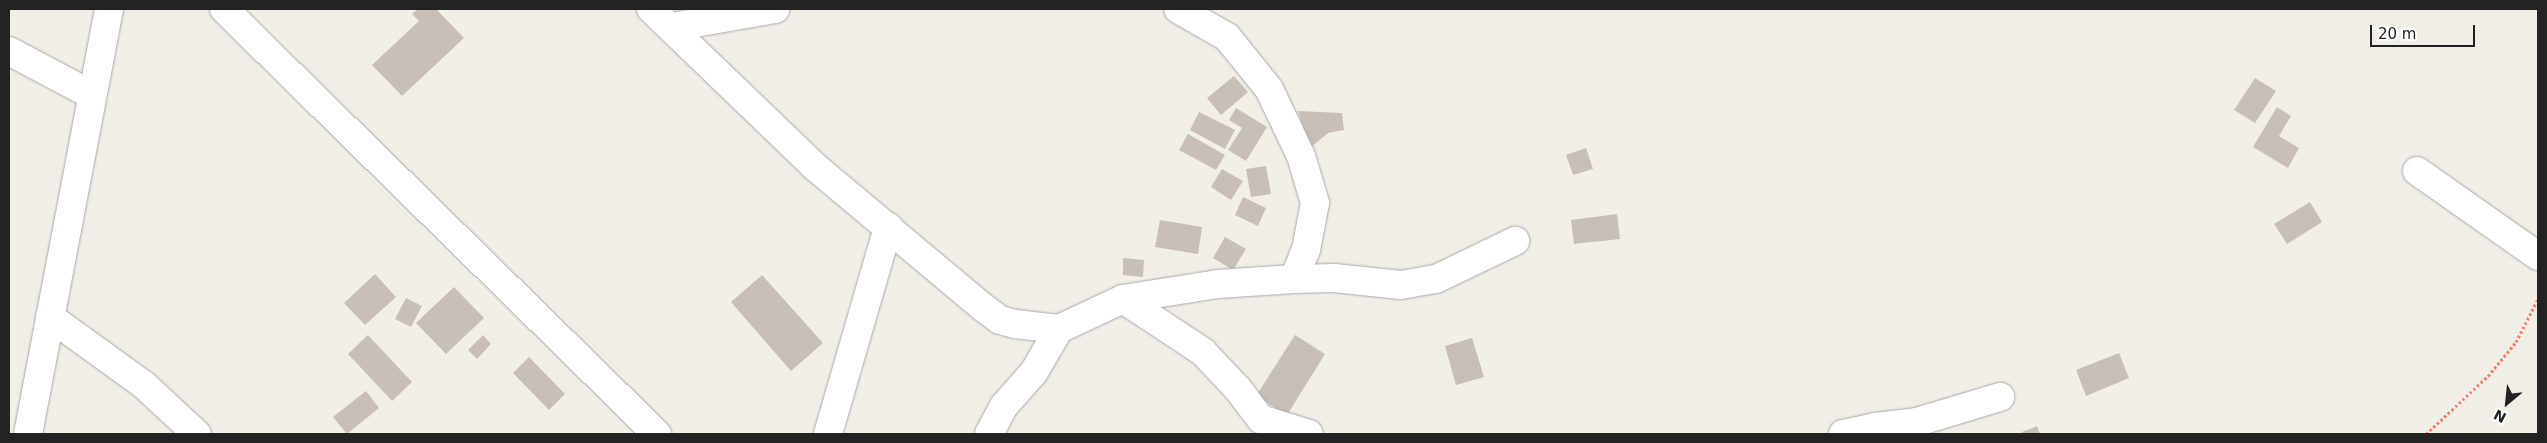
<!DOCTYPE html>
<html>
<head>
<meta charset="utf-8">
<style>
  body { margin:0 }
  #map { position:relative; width:2547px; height:443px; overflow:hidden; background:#f2efe9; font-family:"DejaVu Sans",sans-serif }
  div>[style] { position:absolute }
  .building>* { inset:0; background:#c7bfb8 }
  .path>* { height:3px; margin-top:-1.5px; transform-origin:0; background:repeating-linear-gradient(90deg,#fa8072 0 2.5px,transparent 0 5px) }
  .roads { filter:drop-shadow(0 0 1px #a9a9a9) drop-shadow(0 0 1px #a9a9a9) }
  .minor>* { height:28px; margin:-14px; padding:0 14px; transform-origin:14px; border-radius:14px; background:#fff }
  span { translate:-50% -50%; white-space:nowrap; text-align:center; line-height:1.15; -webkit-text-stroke:4.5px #fff; paint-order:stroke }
  .frame { position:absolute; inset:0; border:10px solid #222; pointer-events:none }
  .north { position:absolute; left:2482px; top:378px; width:50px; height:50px; -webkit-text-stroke:4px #fff; paint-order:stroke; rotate:208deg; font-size:14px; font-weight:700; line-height:20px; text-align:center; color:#222 }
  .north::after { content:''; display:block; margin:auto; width:18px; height:22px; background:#222; clip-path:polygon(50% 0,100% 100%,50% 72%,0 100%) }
  .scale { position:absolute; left:2370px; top:25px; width:105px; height:22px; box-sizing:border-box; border:2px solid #222; border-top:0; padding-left:6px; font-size:15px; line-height:18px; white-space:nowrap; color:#222; -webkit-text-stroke:4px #fff; paint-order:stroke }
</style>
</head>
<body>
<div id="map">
  <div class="building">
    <i style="clip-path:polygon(418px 9px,436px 9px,464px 38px,402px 96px,372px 65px,419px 21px,412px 14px)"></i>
    <i style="clip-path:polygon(1234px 76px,1248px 92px,1221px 115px,1207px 98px)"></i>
    <i style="clip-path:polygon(2255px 78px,2276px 91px,2255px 123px,2234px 110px)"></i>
    <i style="clip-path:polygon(2277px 107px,2291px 116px,2279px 136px,2299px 148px,2288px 168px,2253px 147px)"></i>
    <i style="clip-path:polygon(1236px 108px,1267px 127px,1246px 161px,1228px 150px,1242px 128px,1229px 120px)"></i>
    <i style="clip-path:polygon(1298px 111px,1342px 113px,1344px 130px,1328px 133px,1310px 148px)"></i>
    <i style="clip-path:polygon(1199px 112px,1235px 130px,1225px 149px,1190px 130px)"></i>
    <i style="clip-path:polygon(1188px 134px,1225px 155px,1216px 170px,1179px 150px)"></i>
    <i style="clip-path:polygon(1586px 148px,1593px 169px,1573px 175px,1566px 155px)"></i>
    <i style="clip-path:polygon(1266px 166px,1271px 194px,1251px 197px,1246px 169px)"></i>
    <i style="clip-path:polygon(1222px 169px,1243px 181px,1231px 200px,1211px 187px)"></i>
    <i style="clip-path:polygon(1243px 197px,1266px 208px,1258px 226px,1235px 215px)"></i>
    <i style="clip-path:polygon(2310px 202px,2322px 222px,2287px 244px,2274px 224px)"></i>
    <i style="clip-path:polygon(1617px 214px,1620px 239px,1574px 244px,1571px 220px)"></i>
    <i style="clip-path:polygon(1160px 220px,1202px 227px,1198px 254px,1155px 247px)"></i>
    <i style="clip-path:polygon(1225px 237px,1246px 249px,1233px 270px,1213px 258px)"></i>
    <i style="clip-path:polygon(1123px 258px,1144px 260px,1143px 277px,1123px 275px)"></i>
    <i style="clip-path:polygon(375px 274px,396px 297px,365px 325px,344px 303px)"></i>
    <i style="clip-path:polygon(762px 275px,823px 343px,791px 371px,731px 302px)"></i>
    <i style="clip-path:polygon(454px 287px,484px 318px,446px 354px,416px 323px)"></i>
    <i style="clip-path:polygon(406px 298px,422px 306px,411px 327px,395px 319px)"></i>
    <i style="clip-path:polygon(368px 335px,412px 382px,392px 401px,348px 354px)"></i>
    <i style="clip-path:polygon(483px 335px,491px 344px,477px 359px,468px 350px)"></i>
    <i style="clip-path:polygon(1295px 335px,1325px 354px,1287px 415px,1256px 396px)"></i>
    <i style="clip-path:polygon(1472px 338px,1484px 377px,1456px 385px,1445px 346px)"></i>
    <i style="clip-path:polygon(2119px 353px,2129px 378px,2086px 396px,2076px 370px)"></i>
    <i style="clip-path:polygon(529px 357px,565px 394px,549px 410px,513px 373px)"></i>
    <i style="clip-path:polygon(366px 391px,379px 408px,347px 434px,333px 417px)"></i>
    <i style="clip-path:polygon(2037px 426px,2040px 434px,2023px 434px,2022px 432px)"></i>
  </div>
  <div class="path">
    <i style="left:2426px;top:434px;width:85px;rotate:-43.1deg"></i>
    <i style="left:2488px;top:376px;width:44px;rotate:-50.5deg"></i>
    <i style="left:2516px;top:342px;width:48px;rotate:-62.9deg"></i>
  </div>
  <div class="roads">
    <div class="minor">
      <i style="left:224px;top:9px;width:607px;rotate:44.47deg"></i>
      <i style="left:651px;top:9px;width:226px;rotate:43.9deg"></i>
      <i style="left:814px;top:166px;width:222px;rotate:39.9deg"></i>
      <i style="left:984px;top:308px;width:20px;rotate:37deg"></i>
      <i style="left:1000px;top:320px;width:16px;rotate:15deg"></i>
      <i style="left:1015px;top:324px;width:44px;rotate:6.5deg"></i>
      <i style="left:1059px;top:329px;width:71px;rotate:-25.1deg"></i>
      <i style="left:1123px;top:299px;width:96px;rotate:-9deg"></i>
      <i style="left:1218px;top:284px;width:76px;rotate:-3.8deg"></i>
      <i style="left:1294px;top:279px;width:31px;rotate:-68deg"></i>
      <i style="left:1306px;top:250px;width:48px;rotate:-79.2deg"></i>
      <i style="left:1315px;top:203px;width:49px;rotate:-106.6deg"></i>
      <i style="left:1301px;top:156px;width:74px;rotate:-115.5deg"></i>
      <i style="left:1269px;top:89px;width:67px;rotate:-128.9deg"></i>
      <i style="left:1227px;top:37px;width:56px;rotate:-150.3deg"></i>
      <i style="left:672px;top:27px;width:105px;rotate:-9.9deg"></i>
      <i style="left:9px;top:51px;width:94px;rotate:27.9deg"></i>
      <i style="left:2417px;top:171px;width:148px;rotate:35.1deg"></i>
      <i style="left:1294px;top:279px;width:40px;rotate:-1.4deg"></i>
      <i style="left:1334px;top:278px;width:67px;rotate:6deg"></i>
      <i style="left:1401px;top:285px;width:36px;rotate:-10deg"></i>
      <i style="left:1436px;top:279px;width:88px;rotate:-25.7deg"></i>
      <i style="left:1123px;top:299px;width:96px;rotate:33.5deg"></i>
      <i style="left:1203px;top:352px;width:51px;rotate:46.6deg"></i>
      <i style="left:1238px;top:389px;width:38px;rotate:53deg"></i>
      <i style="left:1261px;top:419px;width:50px;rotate:17.4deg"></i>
      <i style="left:50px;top:317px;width:116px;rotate:35.9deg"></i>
      <i style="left:144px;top:385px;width:72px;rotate:42.8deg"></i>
      <i style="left:28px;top:434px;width:433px;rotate:-79.2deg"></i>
      <i style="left:828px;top:434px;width:216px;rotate:-73.8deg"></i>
      <i style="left:989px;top:434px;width:32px;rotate:-62deg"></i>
      <i style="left:1004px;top:406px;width:45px;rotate:-48.6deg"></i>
      <i style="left:1034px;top:372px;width:50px;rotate:-59.8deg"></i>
      <i style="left:1843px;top:434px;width:33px;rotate:-12deg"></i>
      <i style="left:1875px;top:427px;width:42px;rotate:-6.8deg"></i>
      <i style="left:1917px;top:422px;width:87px;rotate:-16.8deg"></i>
    </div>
  </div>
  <div class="frame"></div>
  <div class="north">N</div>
  <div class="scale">20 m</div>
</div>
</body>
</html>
